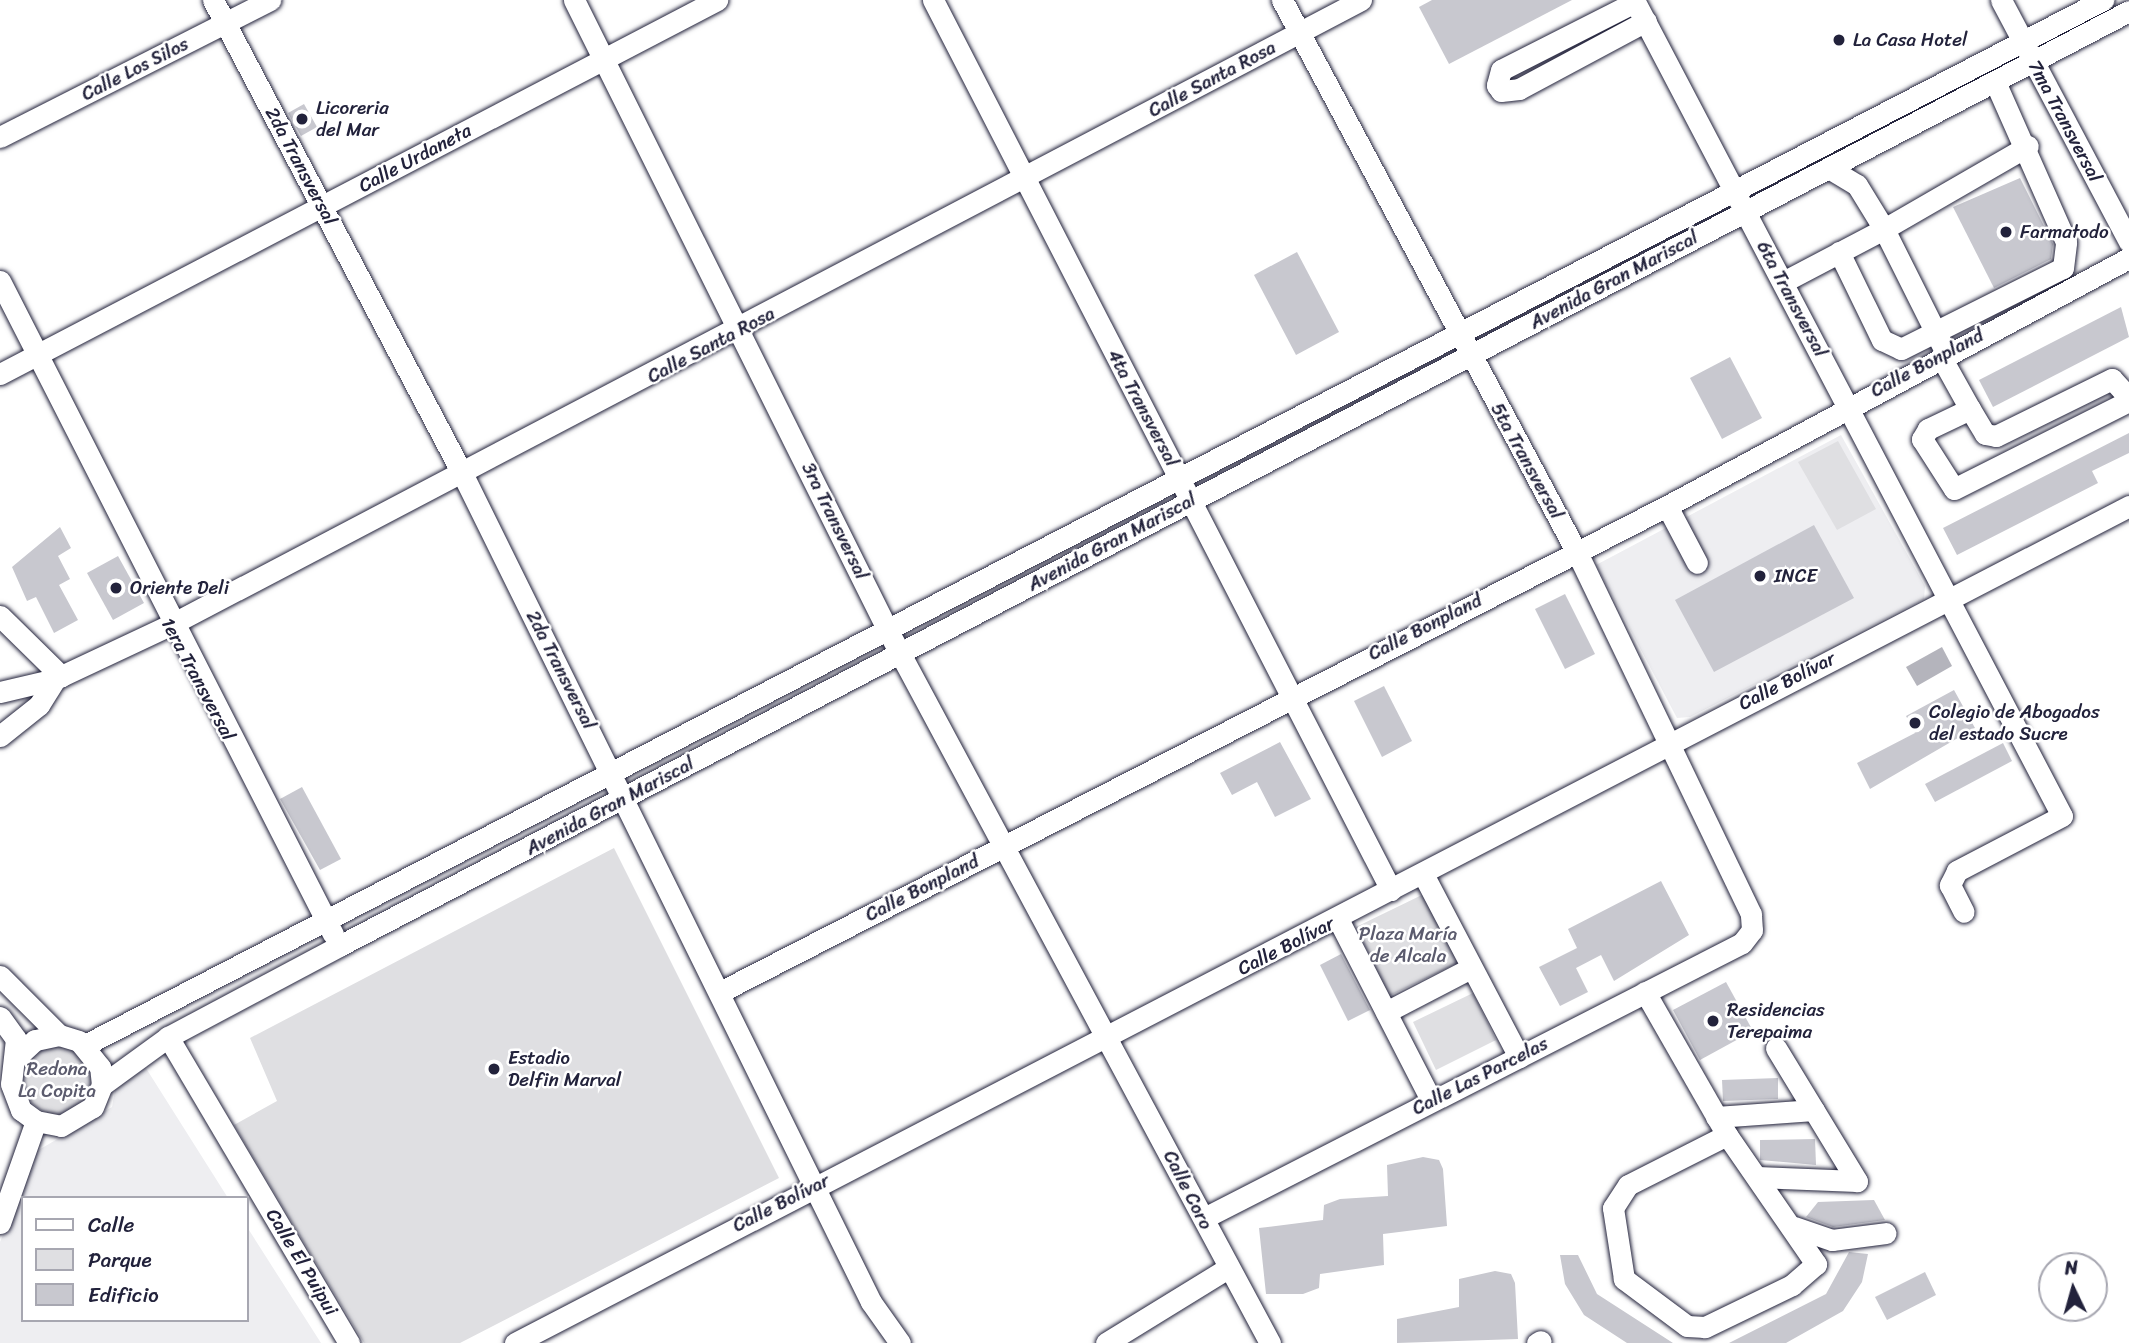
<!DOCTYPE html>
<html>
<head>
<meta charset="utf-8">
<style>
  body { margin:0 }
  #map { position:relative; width:2129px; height:1343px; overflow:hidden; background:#fff; font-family:Sriracha,sans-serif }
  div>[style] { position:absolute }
  .built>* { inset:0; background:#eeeef1 }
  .green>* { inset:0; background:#dfdfe2 }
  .round { border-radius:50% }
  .water>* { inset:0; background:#b4b4bc }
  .building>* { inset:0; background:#c8c8cf }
  .roads { filter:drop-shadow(0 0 2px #22223b) drop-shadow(0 0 2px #22223b) }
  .minor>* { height:21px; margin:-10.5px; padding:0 10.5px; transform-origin:10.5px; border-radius:10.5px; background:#fff }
  .dots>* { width:19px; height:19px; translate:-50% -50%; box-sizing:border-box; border:4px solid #fff; border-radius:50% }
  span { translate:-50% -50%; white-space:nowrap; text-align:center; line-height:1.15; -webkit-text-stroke:5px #fff; paint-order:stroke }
  .poi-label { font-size:19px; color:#22223b }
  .left { translate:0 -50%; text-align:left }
  .street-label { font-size:19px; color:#22223b }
  .park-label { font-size:19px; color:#5b5b6d }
  .legend { position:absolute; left:21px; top:1196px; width:228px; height:126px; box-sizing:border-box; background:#fff; border:2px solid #a7a7b1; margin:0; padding:9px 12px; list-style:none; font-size:21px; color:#22223b }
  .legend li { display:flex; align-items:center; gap:14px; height:35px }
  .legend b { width:35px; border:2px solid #a7a7b1 }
  .north { position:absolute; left:2038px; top:1252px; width:70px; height:70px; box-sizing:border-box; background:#fff; border:2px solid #a7a7b1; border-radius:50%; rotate:355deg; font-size:19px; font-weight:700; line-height:28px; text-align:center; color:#22223b }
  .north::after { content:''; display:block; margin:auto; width:24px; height:32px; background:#22223b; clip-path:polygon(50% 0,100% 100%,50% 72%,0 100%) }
</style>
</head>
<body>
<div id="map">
  <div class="built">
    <i style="clip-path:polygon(1841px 435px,1925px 586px,1924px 599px,1690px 717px,1677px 718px,1596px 565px)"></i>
    <i style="clip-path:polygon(144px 1065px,228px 1198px,23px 1198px,23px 1320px,247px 1320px,247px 1227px,321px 1343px,0 1343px,0 1242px,37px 1151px,112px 1107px,117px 1080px)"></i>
  </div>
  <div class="green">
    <i style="clip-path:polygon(1838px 441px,1876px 509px,1837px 530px,1798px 462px)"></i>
    <i style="clip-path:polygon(614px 848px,779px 1178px,460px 1343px,364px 1343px,234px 1125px,277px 1101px,250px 1038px)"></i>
    <i style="clip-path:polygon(1426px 893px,1460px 962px,1389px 996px,1356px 927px)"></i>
    <i style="clip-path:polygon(1473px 993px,1496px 1040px,1436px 1070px,1413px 1022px)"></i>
    <i class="round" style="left:23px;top:1046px;width:68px;height:68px"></i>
  </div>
  <div class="water">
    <i style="clip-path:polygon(1942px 647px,1952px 666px,1917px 686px,1906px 667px)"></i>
  </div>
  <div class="building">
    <i style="clip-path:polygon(1432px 0,1572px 0,1449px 64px,1419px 7px)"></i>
    <i style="clip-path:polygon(304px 104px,317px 127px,301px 136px,288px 113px)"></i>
    <i style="clip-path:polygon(2020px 178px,2053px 244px,2051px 259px,1994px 288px,1953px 207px)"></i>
    <i style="clip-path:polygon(1297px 252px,1339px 332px,1296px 355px,1254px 275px)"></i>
    <i style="clip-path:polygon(2121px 307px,2129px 337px,1993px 407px,1979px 380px)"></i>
    <i style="clip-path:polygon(1730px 357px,1762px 418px,1722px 439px,1690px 378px)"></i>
    <i style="clip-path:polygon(2129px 433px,2129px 453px,2092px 471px,2098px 483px,1957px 555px,1943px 528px)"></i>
    <i style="clip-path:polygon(1814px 525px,1854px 598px,1714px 672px,1675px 600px)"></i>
    <i style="clip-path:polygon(60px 527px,71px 548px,58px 556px,70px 579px,59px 585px,78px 620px,54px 633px,36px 597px,27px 601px,12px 567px)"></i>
    <i style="clip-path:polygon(118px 556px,144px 603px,113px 620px,87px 573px)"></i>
    <i style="clip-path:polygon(1565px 594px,1595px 654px,1565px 669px,1535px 609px)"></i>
    <i style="clip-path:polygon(1384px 686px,1412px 741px,1382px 757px,1354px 701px)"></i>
    <i style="clip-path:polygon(1954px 690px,1975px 728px,1870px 789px,1857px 763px,1915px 733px,1906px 716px)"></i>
    <i style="clip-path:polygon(1280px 742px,1311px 799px,1275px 817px,1257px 782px,1232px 795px,1220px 773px)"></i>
    <i style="clip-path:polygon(2003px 743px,2012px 761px,1935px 802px,1925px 784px)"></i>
    <i style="clip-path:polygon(302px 787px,341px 859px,320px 870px,280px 799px)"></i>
    <i style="clip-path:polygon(1661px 881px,1689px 935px,1614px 981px,1601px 955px,1576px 968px,1588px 992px,1560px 1006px,1539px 967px,1577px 948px,1568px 929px)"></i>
    <i style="clip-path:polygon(1341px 954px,1370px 1010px,1348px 1021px,1320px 965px)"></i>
    <i style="clip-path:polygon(1726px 982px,1753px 1031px,1700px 1060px,1673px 1010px)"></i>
    <i style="clip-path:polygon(1778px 1078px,1778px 1099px,1723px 1101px,1722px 1080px)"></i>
    <i style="clip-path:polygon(1815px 1139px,1816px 1165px,1760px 1160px,1760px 1140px)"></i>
    <i style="clip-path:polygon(1423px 1157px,1439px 1160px,1443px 1169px,1447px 1226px,1383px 1234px,1384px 1265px,1320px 1274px,1319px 1288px,1303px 1294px,1266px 1294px,1259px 1228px,1323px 1220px,1324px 1205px,1340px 1199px,1388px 1196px,1387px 1165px)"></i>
    <i style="clip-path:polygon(1874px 1200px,1885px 1220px,1833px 1227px,1806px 1217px,1818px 1202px)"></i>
    <i style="clip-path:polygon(1849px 1252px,1868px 1254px,1862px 1282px,1843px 1311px,1786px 1343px,1729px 1343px,1826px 1294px)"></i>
    <i style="clip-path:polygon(1560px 1255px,1578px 1255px,1597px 1294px,1673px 1343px,1627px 1343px,1584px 1315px,1565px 1284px)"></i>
    <i style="clip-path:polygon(1495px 1271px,1511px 1274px,1515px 1283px,1518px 1339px,1397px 1343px,1397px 1319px,1459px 1307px,1459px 1279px)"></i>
    <i style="clip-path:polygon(1925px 1272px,1936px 1295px,1887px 1320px,1875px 1297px)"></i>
  </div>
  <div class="roads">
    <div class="minor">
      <i style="left:213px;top:0;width:537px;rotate:62.24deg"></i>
      <i style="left:463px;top:475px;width:922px;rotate:63.74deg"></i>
      <i style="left:871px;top:1302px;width:50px;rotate:54.7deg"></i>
      <i style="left:574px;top:0;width:703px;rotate:63.54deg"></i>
      <i style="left:887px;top:629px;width:810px;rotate:61.79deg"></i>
      <i style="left:933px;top:0;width:1001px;rotate:62.77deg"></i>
      <i style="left:1634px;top:0;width:921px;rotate:62.32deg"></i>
      <i style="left:2062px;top:816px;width:119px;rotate:152.4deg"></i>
      <i style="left:1957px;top:871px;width:16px;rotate:117deg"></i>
      <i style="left:1950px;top:885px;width:30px;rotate:63deg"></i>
      <i style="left:2001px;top:0;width:274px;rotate:62.1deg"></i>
      <i style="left:1635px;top:2px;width:150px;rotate:153.1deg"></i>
      <i style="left:1501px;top:70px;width:16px;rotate:105deg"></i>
      <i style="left:1497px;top:85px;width:7px;rotate:56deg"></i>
      <i style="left:1501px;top:91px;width:18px;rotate:-6deg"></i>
      <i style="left:1519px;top:89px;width:144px;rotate:-28.2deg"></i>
      <i style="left:0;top:137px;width:303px;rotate:-26.9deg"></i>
      <i style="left:1839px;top:252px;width:98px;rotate:64deg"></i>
      <i style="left:1882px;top:340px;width:21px;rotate:25deg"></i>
      <i style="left:1901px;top:349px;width:181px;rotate:-26.6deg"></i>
      <i style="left:2063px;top:268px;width:26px;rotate:-83deg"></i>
      <i style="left:2066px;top:242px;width:175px;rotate:-113.9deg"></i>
      <i style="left:0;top:281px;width:733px;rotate:62.98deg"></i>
      <i style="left:1783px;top:282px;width:114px;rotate:-27.7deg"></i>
      <i style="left:1884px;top:229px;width:52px;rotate:-121.5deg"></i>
      <i style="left:1857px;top:185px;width:33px;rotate:-149deg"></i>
      <i style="left:1943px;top:347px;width:132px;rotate:-116.6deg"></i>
      <i style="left:1884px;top:229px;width:166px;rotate:-30deg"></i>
      <i style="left:1941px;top:357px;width:60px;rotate:60.9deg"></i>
      <i style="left:1970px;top:409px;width:47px;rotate:154.5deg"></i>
      <i style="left:1928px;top:429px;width:12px;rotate:121deg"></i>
      <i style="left:1922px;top:439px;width:59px;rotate:57.4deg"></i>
      <i style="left:1954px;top:489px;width:196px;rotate:-26.7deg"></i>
      <i style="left:0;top:374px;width:809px;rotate:-27.55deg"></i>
      <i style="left:1970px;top:409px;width:29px;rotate:59deg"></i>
      <i style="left:1985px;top:434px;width:11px;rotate:10deg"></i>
      <i style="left:1996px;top:436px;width:129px;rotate:-26.2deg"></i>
      <i style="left:2112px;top:379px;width:25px;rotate:48deg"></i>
      <i style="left:1667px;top:506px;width:64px;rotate:62.2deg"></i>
      <i style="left:0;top:616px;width:86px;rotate:44.5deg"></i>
      <i style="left:0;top:692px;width:57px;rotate:-13.3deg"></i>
      <i style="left:55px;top:679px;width:127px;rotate:-25.2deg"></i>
      <i style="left:170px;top:625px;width:1345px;rotate:-27.69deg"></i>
      <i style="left:0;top:736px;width:50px;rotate:-38.5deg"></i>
      <i style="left:39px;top:705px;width:31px;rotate:-58deg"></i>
      <i style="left:1423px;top:874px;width:207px;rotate:62.3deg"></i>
      <i style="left:1338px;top:919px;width:203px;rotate:62.8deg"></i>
      <i style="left:0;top:976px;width:83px;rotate:45deg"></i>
      <i style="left:720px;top:992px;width:1064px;rotate:-27.17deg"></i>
      <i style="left:1667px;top:506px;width:524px;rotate:-28.23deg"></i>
      <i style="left:1645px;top:992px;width:165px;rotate:60.2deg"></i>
      <i style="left:1727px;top:1135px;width:157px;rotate:55.4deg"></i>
      <i style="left:1816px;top:1264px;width:32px;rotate:139deg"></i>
      <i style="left:1792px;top:1285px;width:97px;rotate:154.2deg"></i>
      <i style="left:1705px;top:1327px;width:18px;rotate:-177deg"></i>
      <i style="left:1687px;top:1326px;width:79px;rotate:-143.3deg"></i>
      <i style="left:1624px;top:1279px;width:72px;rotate:-98.8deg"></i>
      <i style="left:1613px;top:1208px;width:27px;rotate:-57deg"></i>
      <i style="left:1628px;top:1185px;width:111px;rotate:-26.8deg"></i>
      <i style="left:1386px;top:1012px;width:96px;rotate:-27.4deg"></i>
      <i style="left:0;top:1017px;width:27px;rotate:54deg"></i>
      <i style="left:16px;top:1039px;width:45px;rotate:96.3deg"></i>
      <i style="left:11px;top:1084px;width:28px;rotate:69deg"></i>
      <i style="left:21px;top:1110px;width:19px;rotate:36deg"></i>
      <i style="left:36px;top:1121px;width:25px;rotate:11deg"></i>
      <i style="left:61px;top:1126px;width:37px;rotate:-31deg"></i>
      <i style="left:93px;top:1107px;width:24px;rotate:-68deg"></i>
      <i style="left:102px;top:1085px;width:18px;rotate:-96deg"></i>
      <i style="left:100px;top:1067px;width:33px;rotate:-129deg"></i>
      <i style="left:79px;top:1041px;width:21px;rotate:-163deg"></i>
      <i style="left:59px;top:1035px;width:25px;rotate:168deg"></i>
      <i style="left:35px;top:1040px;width:25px;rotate:137deg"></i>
      <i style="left:168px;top:1037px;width:356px;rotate:59.4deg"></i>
      <i style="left:85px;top:1045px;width:2273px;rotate:-27.38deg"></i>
      <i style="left:1776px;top:1048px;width:156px;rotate:58.7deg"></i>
      <i style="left:102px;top:1085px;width:82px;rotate:-36deg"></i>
      <i style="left:168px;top:1037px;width:194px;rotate:-28deg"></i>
      <i style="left:339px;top:946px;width:2019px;rotate:-27.58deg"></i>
      <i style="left:1716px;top:1117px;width:98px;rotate:-4.1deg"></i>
      <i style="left:1757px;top:1177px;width:100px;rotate:2.3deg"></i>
      <i style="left:1204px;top:1218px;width:604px;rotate:-27.07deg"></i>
      <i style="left:1742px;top:943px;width:16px;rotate:-52deg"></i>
      <i style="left:1752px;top:930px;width:16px;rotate:-94deg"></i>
      <i style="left:1751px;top:914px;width:403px;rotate:-115.7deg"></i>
      <i style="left:1576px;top:551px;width:625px;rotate:-118.08deg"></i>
      <i style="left:0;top:1223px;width:108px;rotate:-70.6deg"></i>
      <i style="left:1794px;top:1227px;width:40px;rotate:18.9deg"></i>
      <i style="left:1832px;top:1240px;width:54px;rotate:-7.4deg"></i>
      <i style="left:515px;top:1343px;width:1818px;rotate:-27.41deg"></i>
      <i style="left:1106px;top:1343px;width:143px;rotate:-31.6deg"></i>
      <i style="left:1537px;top:1343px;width:4px;rotate:-27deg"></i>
    </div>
  </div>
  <div class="dots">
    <i style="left:1839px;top:40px;background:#22223b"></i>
    <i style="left:302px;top:119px;background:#22223b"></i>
    <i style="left:2006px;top:232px;background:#22223b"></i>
    <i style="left:1760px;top:576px;background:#22223b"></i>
    <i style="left:116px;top:588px;background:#22223b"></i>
    <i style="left:1915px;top:723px;background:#22223b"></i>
    <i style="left:1713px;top:1021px;background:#22223b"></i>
    <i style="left:494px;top:1069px;background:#22223b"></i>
  </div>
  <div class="poi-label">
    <span class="left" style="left:1853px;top:40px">La Casa Hotel</span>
    <span class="left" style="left:316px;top:119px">Licoreria<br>del Mar</span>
    <span class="left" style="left:2020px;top:232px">Farmatodo</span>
    <span class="left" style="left:1774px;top:576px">INCE</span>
    <span class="left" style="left:130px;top:588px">Oriente Deli</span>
    <span class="left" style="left:1929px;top:723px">Colegio de Abogados<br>del estado Sucre</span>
    <span class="left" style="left:1727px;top:1021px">Residencias<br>Terepaima</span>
    <span class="left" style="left:508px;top:1069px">Estadio<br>Delfin Marval</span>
  </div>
  <div class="street-label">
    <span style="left:135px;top:69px;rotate:-27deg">Calle Los Silos</span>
    <span style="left:1212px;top:79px;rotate:-28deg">Calle Santa Rosa</span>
    <span style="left:2065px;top:121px;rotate:62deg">7ma Transversal</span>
    <span style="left:415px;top:158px;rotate:-28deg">Calle Urdaneta</span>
    <span style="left:301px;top:166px;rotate:62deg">2da Transversal</span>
    <span style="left:1614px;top:280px;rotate:-28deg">Avenida Gran Mariscal</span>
    <span style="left:1792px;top:299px;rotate:62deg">6ta Transversal</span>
    <span style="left:711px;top:345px;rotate:-28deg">Calle Santa Rosa</span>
    <span style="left:1927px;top:363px;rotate:-28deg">Calle Bonpland</span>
    <span style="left:1143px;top:408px;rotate:62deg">4ta Transversal</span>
    <span style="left:1527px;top:461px;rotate:61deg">5ta Transversal</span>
    <span style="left:835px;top:521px;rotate:64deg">3ra Transversal</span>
    <span style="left:1112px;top:542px;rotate:-28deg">Avenida Gran Mariscal</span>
    <span style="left:1425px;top:627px;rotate:-27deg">Calle Bonpland</span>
    <span style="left:561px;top:670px;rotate:63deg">2da Transversal</span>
    <span style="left:198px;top:679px;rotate:62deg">1era Transversal</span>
    <span style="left:1787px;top:681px;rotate:-27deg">Calle Bolívar</span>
    <span style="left:610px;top:806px;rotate:-28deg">Avenida Gran Mariscal</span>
    <span style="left:922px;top:888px;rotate:-27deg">Calle Bonpland</span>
    <span style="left:1286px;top:946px;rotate:-27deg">Calle Bolívar</span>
    <span style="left:1480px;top:1076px;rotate:-27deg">Calle Las Parcelas</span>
    <span style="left:1188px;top:1190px;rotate:63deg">Calle Coro</span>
    <span style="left:781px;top:1203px;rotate:-27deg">Calle Bolívar</span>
    <span style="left:302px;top:1262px;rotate:59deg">Calle El Puipui</span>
  </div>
  <div class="park-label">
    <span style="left:1408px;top:945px">Plaza María<br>de Alcala</span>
    <span style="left:57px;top:1080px">Redona<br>La Copita</span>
  </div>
  <ul class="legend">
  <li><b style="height:9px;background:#fff"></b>Calle</li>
  <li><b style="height:19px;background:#dfdfe2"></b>Parque</li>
  <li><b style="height:19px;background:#c8c8cf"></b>Edificio</li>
  </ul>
  <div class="north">N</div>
</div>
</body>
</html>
